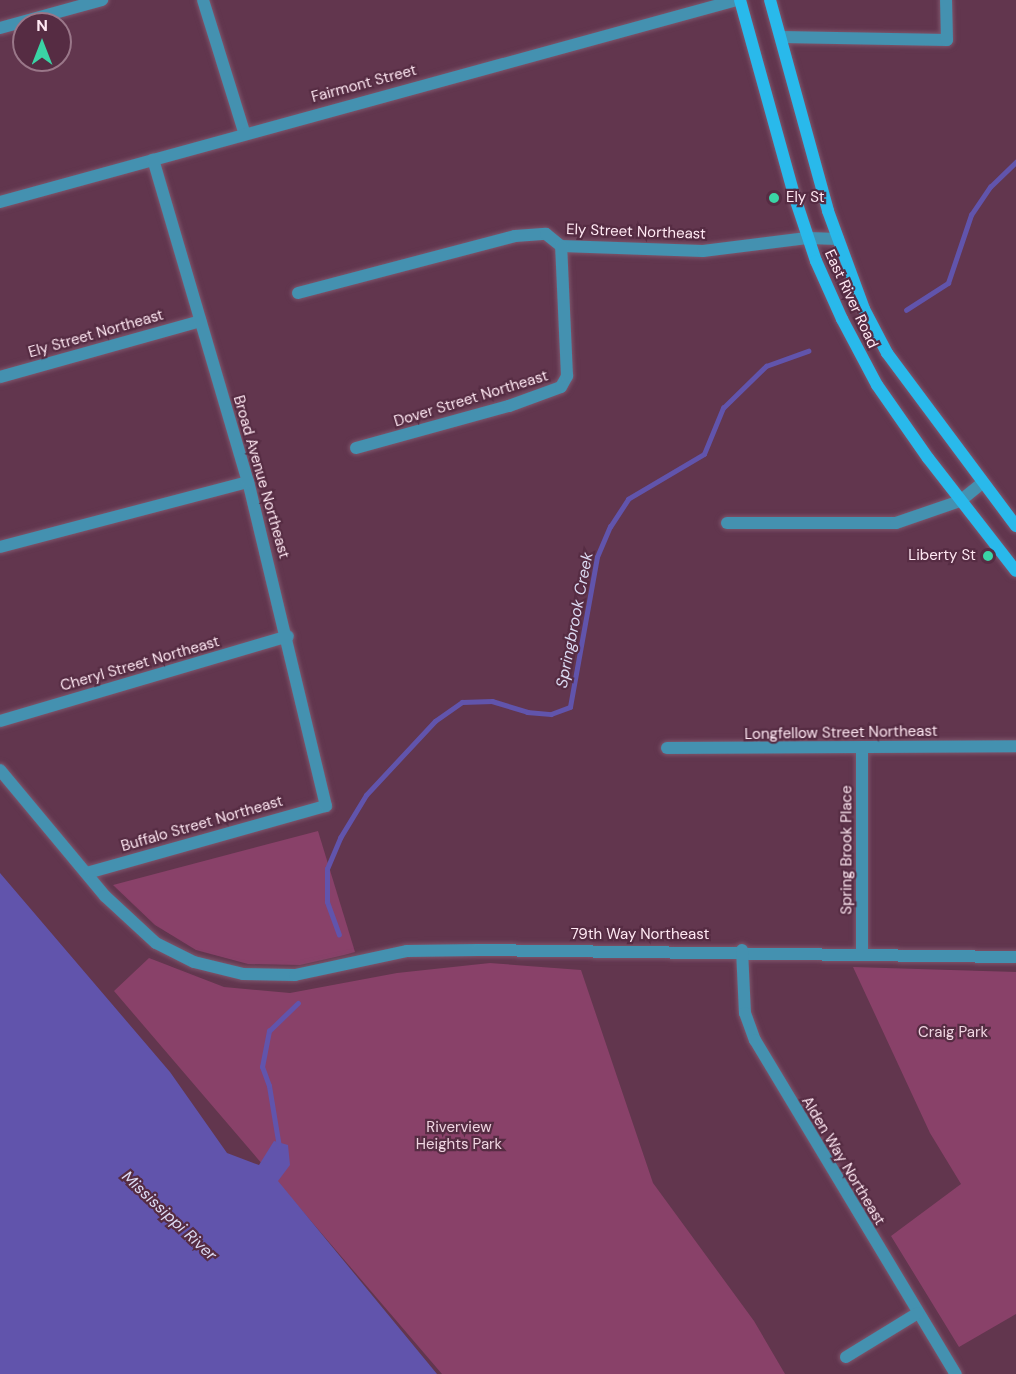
<!DOCTYPE html>
<html>
<head>
<meta charset="utf-8">
<style>
  body { margin:0 }
  #map { position:relative; width:1016px; height:1374px; overflow:hidden; background:#62364e; font-family:"DM Sans",sans-serif }
  div>[style] { position:absolute }
  .green>* { inset:0; background:#894169 }
  .water>* { inset:0; background:#6154ac }
  .stream>* { height:4.5px; margin:-2.25px; padding:0 2.25px; transform-origin:2.25px; border-radius:2.25px; background:#6154ac }
  .roads { filter:drop-shadow(0 0 2px #7e566c) drop-shadow(0 0 2px #7e566c) }
  .street>* { height:12px; margin:-6px; padding:0 6px; transform-origin:6px; border-radius:6px; background:#4491b0 }
  .secondary>* { height:12px; margin:-6px; padding:0 6px; transform-origin:6px; border-radius:6px; background:#29b9eb }
  .dots>* { width:16px; height:16px; translate:-50% -50%; box-sizing:border-box; border:3px solid #562c43; border-radius:50% }
  span { translate:-50% -50%; white-space:nowrap; text-align:center; line-height:1.15; -webkit-text-stroke:4.5px #562c43; paint-order:stroke }
  .street-label { font-size:15px; color:#ffe8f3 }
  .poi-label { font-size:15px; color:#ffe8f3 }
  .left { translate:0 -50%; text-align:left }
  .right { translate:-100% -50%; text-align:right }
  .park-label { font-size:15px; color:#efd5e1 }
  .water-label { font-size:16px; color:#dcdbf3; font-style:italic }
  .north { position:absolute; left:12px; top:12px; width:60px; height:60px; box-sizing:border-box; background:#562c43; border:2px solid #9a7789; border-radius:50%; rotate:0deg; font-size:16px; font-weight:700; line-height:24px; text-align:center; color:#ffe8f3 }
  .north::after { content:''; display:block; margin:auto; width:21px; height:27px; background:#3ad4a5; clip-path:polygon(50% 0,100% 100%,50% 72%,0 100%) }
</style>
</head>
<body>
<div id="map">
  <div class="green">
    <i style="clip-path:polygon(318px 831px,355px 952px,344px 955px,300px 965px,248px 964px,196px 950px,155px 925px,113px 885px)"></i>
    <i style="clip-path:polygon(149px 958px,224px 987px,290px 993px,397px 973px,490px 963px,581px 970px,653px 1183px,754px 1321px,785px 1374px,442px 1374px,114px 991px)"></i>
    <i style="clip-path:polygon(853px 967px,1016px 972px,1016px 1314px,959px 1347px,891px 1236px,961px 1184px,930px 1133px)"></i>
  </div>
  <div class="water">
    <i style="clip-path:polygon(0 873px,170px 1072px,227px 1153px,259px 1165px,274px 1141px,288px 1145px,290px 1165px,278px 1181px,437px 1374px,0 1374px)"></i>
  </div>
  <div class="stream">
    <i style="left:906px;top:310px;width:50px;rotate:-32.7deg"></i>
    <i style="left:948px;top:283px;width:72px;rotate:-71.3deg"></i>
    <i style="left:971px;top:215px;width:34px;rotate:-56deg"></i>
    <i style="left:990px;top:187px;width:36px;rotate:-44deg"></i>
    <i style="left:339px;top:935px;width:35px;rotate:-110deg"></i>
    <i style="left:327px;top:902px;width:33px;rotate:-90deg"></i>
    <i style="left:327px;top:869px;width:34px;rotate:-67deg"></i>
    <i style="left:340px;top:838px;width:50px;rotate:-58.8deg"></i>
    <i style="left:366px;top:795px;width:101px;rotate:-47deg"></i>
    <i style="left:435px;top:721px;width:33px;rotate:-35deg"></i>
    <i style="left:462px;top:702px;width:30px;rotate:-2deg"></i>
    <i style="left:492px;top:701px;width:37px;rotate:17deg"></i>
    <i style="left:527px;top:712px;width:24px;rotate:5deg"></i>
    <i style="left:551px;top:714px;width:20px;rotate:-20deg"></i>
    <i style="left:570px;top:707px;width:152px;rotate:-79.8deg"></i>
    <i style="left:597px;top:557px;width:33px;rotate:-67deg"></i>
    <i style="left:610px;top:527px;width:33px;rotate:-57deg"></i>
    <i style="left:628px;top:499px;width:88px;rotate:-30.6deg"></i>
    <i style="left:704px;top:454px;width:50px;rotate:-67.6deg"></i>
    <i style="left:723px;top:408px;width:60px;rotate:-44.3deg"></i>
    <i style="left:766px;top:366px;width:45px;rotate:-19.7deg"></i>
    <i style="left:279px;top:1147px;width:62px;rotate:-99.3deg"></i>
    <i style="left:269px;top:1086px;width:20px;rotate:-110deg"></i>
    <i style="left:262px;top:1067px;width:37px;rotate:-79deg"></i>
    <i style="left:269px;top:1031px;width:40px;rotate:-44deg"></i>
  </div>
  <div class="roads">
    <div class="street">
      <i style="left:203px;top:0;width:138px;rotate:72.7deg"></i>
      <i style="left:0;top:28px;width:106px;rotate:-15.4deg"></i>
      <i style="left:781px;top:37px;width:166px;rotate:1deg"></i>
      <i style="left:947px;top:40px;width:40px;rotate:-91.4deg"></i>
      <i style="left:0;top:202px;width:764px;rotate:-15.33deg"></i>
      <i style="left:298px;top:293px;width:224px;rotate:-14.7deg"></i>
      <i style="left:515px;top:236px;width:31px;rotate:-4deg"></i>
      <i style="left:546px;top:234px;width:19px;rotate:39deg"></i>
      <i style="left:561px;top:246px;width:142px;rotate:2deg"></i>
      <i style="left:703px;top:251px;width:106px;rotate:-7.1deg"></i>
      <i style="left:808px;top:238px;width:30px;rotate:2deg"></i>
      <i style="left:0;top:377px;width:208px;rotate:-15.6deg"></i>
      <i style="left:356px;top:448px;width:159px;rotate:-15.4deg"></i>
      <i style="left:509px;top:406px;width:55px;rotate:-20.1deg"></i>
      <i style="left:561px;top:387px;width:13px;rotate:-61deg"></i>
      <i style="left:567px;top:376px;width:130px;rotate:-92.6deg"></i>
      <i style="left:727px;top:523px;width:169px"></i>
      <i style="left:896px;top:523px;width:68px;rotate:-19deg"></i>
      <i style="left:960px;top:501px;width:28px;rotate:-39deg"></i>
      <i style="left:0;top:547px;width:256px;rotate:-14.7deg"></i>
      <i style="left:0;top:721px;width:300px;rotate:-16.4deg"></i>
      <i style="left:862px;top:747px;width:206px;rotate:90deg"></i>
      <i style="left:667px;top:748px;width:349px;rotate:-0.3deg"></i>
      <i style="left:0;top:770px;width:164px;rotate:50.2deg"></i>
      <i style="left:105px;top:896px;width:69px;rotate:42.7deg"></i>
      <i style="left:156px;top:943px;width:42px;rotate:26.6deg"></i>
      <i style="left:194px;top:962px;width:50px;rotate:13.8deg"></i>
      <i style="left:243px;top:974px;width:52px;rotate:1.1deg"></i>
      <i style="left:295px;top:975px;width:115px;rotate:-12.1deg"></i>
      <i style="left:407px;top:951px;width:71px;rotate:-0.8deg"></i>
      <i style="left:478px;top:950px;width:538px;rotate:0.75deg"></i>
      <i style="left:87px;top:873px;width:248px;rotate:-15.7deg"></i>
      <i style="left:326px;top:806px;width:333px;rotate:-103.5deg"></i>
      <i style="left:248px;top:482px;width:336px;rotate:-106.4deg"></i>
      <i style="left:742px;top:950px;width:63px;rotate:87.3deg"></i>
      <i style="left:745px;top:1013px;width:29px;rotate:70deg"></i>
      <i style="left:755px;top:1040px;width:390px;rotate:59deg"></i>
      <i style="left:846px;top:1357px;width:84px;rotate:-31.4deg"></i>
    </div>
    <div class="secondary">
      <i style="left:740px;top:0;width:202px;rotate:74.5deg"></i>
      <i style="left:794px;top:195px;width:70px;rotate:71.6deg"></i>
      <i style="left:816px;top:261px;width:64px;rotate:65.9deg"></i>
      <i style="left:842px;top:319px;width:75px;rotate:62.1deg"></i>
      <i style="left:877px;top:385px;width:89px;rotate:55.1deg"></i>
      <i style="left:928px;top:458px;width:143px;rotate:52.1deg"></i>
      <i style="left:770px;top:0;width:219px;rotate:74.6deg"></i>
      <i style="left:828px;top:211px;width:104px;rotate:69.8deg"></i>
      <i style="left:864px;top:309px;width:50px;rotate:62.4deg"></i>
      <i style="left:887px;top:353px;width:216px;rotate:53.3deg"></i>
    </div>
  </div>
  <div class="dots">
    <i style="left:774px;top:198px;background:#3ad4a5"></i>
    <i style="left:988px;top:556px;background:#3ad4a5"></i>
  </div>
  <div class="street-label">
    <span style="left:364px;top:84px;rotate:-15deg">Fairmont Street</span>
    <span style="left:636px;top:232px;rotate:2deg">Ely Street Northeast</span>
    <span style="left:851px;top:299px;rotate:65deg">East River Road</span>
    <span style="left:96px;top:334px;rotate:-16deg">Ely Street Northeast</span>
    <span style="left:471px;top:399px;rotate:-17deg">Dover Street Northeast</span>
    <span style="left:261px;top:477px;rotate:74deg">Broad Avenue Northeast</span>
    <span style="left:140px;top:664px;rotate:-16deg">Cheryl Street Northeast</span>
    <span style="left:841px;top:733px;rotate:-1deg">Longfellow Street Northeast</span>
    <span style="left:202px;top:824px;rotate:-16deg">Buffalo Street Northeast</span>
    <span style="left:847px;top:850px;rotate:-90deg">Spring Brook Place</span>
    <span style="left:640px;top:935px">79th Way Northeast</span>
    <span style="left:843px;top:1161px;rotate:59deg">Alden Way Northeast</span>
  </div>
  <div class="poi-label">
    <span class="left" style="left:786px;top:198px">Ely St</span>
    <span class="right" style="left:976px;top:556px">Liberty St</span>
  </div>
  <div class="park-label">
    <span style="left:953px;top:1033px">Craig Park</span>
    <span style="left:459px;top:1136px">Riverview<br>Heights Park</span>
  </div>
  <div class="water-label">
    <span style="left:575px;top:620px;rotate:-79deg">Springbrook Creek</span>
    <span style="left:169px;top:1216px;rotate:43deg">Mississippi River</span>
  </div>
  <div class="north">N</div>
</div>
</body>
</html>
